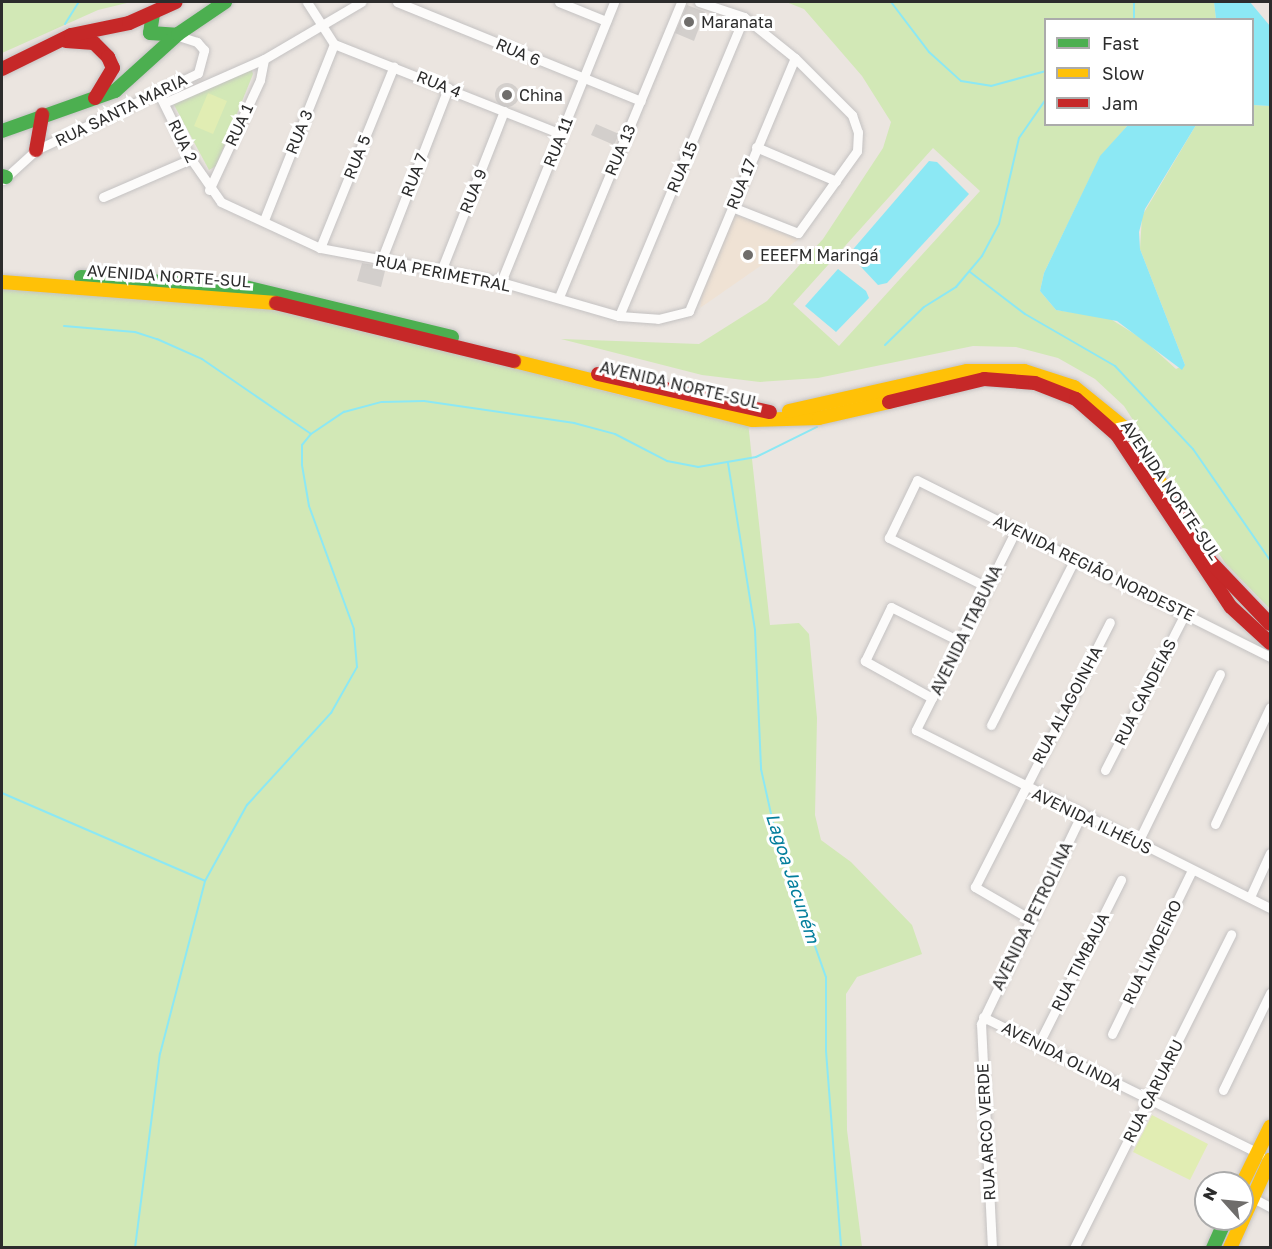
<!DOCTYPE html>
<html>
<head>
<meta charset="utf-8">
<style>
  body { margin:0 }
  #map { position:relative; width:1272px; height:1249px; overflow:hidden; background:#ebe5e0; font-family:"Golos Text",sans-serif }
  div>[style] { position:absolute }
  .education>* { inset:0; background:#efe2d4 }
  .green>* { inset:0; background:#d2e8b6 }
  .pitch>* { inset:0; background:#e1edb3 }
  .water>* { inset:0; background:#8ce8f4 }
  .stream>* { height:2px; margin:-1px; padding:0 1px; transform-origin:1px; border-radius:1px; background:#8ce8f4 }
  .building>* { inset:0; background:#d3cfcc }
  .round { border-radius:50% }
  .roads { filter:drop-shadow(0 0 2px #c4c2c2) drop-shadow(0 0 2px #c4c2c2) }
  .street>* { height:9px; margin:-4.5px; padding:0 4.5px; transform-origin:4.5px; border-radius:4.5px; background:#fcfbfa }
  .fast>* { height:14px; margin:-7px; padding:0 7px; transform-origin:7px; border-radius:7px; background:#4caf50 }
  .slow>* { height:14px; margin:-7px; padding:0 7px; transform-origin:7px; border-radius:7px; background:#ffc107 }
  .jam>* { height:14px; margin:-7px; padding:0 7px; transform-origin:7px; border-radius:7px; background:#c62828 }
  .dots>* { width:16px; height:16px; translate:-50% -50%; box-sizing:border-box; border:3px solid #fff; border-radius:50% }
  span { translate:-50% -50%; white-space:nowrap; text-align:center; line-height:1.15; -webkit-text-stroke:6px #fff; paint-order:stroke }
  .poi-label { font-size:16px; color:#2c2c2c }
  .left { translate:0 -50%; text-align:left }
  .street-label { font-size:16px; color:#2c2c2c }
  .water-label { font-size:18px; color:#027e9c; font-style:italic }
  .frame { position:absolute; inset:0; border:3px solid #2c2c2c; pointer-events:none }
  .legend { position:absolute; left:1044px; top:18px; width:210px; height:108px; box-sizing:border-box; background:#fff; border:2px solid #ababab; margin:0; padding:8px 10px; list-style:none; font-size:18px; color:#2c2c2c }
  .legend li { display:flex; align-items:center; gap:12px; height:30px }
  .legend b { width:30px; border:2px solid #ababab }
  .north { position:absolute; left:1194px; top:1171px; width:60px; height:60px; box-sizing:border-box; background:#fff; border:2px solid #ababab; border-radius:50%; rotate:297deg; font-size:16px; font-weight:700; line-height:24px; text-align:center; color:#2c2c2c }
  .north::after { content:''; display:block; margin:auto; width:21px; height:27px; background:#6f6d6b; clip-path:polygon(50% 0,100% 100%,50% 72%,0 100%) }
</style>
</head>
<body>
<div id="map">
  <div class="education">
    <i style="clip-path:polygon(734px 214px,799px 239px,700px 308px,703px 289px)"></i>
  </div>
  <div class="green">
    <i style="clip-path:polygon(2px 2px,131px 2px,98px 10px,2px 53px)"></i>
    <i style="clip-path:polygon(evenodd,786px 2px,1214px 2px,1216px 19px,1046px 20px,1046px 124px,1128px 125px,1100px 157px,1044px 273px,1040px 291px,1056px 310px,1109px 318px,1144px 340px,1176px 369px,1185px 365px,1140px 249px,1142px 216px,1196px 125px,1252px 124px,1253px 105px,1270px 106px,1270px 609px,1225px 563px,1124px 406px,1095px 379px,1058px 358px,1016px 347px,973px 346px,818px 378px,760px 382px,702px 375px,561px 339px,699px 344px,767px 301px,823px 239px,883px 148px,891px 122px,862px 76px,804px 9px,786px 2px,933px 148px,980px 191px,839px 346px,793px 304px,933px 148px)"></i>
    <i style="clip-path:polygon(251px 67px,253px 74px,216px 166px,209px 170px,173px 103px)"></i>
    <i style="clip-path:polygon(2px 286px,208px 298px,292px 311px,631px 398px,748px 422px,770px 625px,799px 623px,809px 634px,817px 718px,815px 815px,821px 840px,851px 862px,912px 925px,922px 954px,857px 977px,846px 994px,847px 1130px,862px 1247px,2px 1247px)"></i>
  </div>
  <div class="pitch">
    <i style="clip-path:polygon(208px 93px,227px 101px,213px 134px,194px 126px)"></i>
    <i style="clip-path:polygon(1152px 1115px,1208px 1144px,1190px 1180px,1133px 1152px)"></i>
  </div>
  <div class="water">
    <i style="clip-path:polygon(1214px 2px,1250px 2px,1270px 26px,1270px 106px,1253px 105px,1252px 20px,1216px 19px)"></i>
    <i style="clip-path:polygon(1128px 125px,1196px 125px,1145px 209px,1139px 232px,1140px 249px,1185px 365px,1182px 370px,1117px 321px,1056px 310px,1040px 291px,1044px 273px,1100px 156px)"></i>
    <i style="clip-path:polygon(929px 161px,937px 162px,969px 194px,887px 283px,878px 285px,849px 254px)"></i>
    <i style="clip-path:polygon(838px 269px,866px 291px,869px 298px,836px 332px,805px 306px)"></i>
  </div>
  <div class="stream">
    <i style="left:891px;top:2px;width:63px;rotate:52.8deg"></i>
    <i style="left:929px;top:52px;width:43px;rotate:42.2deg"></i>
    <i style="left:961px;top:81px;width:30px;rotate:9deg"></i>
    <i style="left:991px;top:86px;width:57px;rotate:-15.3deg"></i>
    <i style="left:1134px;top:2px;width:18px;rotate:90deg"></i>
    <i style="left:65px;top:24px;width:26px;rotate:-58deg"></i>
    <i style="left:970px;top:272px;width:69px;rotate:37.4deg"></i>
    <i style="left:1025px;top:314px;width:104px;rotate:30deg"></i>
    <i style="left:1115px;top:366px;width:114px;rotate:46.8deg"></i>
    <i style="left:1193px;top:449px;width:135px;rotate:55.3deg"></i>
    <i style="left:64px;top:326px;width:71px;rotate:4.8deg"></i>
    <i style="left:135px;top:332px;width:23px;rotate:18deg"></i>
    <i style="left:157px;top:339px;width:49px;rotate:24deg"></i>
    <i style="left:202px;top:359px;width:132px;rotate:34.5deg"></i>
    <i style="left:885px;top:345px;width:54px;rotate:-44.3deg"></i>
    <i style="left:924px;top:307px;width:38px;rotate:-32deg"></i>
    <i style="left:956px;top:287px;width:40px;rotate:-50deg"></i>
    <i style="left:982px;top:256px;width:36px;rotate:-62deg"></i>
    <i style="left:999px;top:224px;width:88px;rotate:-76.9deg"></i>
    <i style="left:1019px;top:138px;width:47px;rotate:-55.3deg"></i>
    <i style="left:728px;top:463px;width:169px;rotate:80.8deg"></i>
    <i style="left:755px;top:630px;width:139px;rotate:87.5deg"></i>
    <i style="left:761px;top:769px;width:69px;rotate:77.4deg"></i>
    <i style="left:776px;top:836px;width:150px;rotate:70.5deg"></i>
    <i style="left:826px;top:977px;width:74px;rotate:90deg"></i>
    <i style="left:826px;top:1051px;width:198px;rotate:85.6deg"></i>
    <i style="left:2px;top:793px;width:221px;rotate:23.4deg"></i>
    <i style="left:135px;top:1248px;width:196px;rotate:-82.7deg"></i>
    <i style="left:160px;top:1054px;width:179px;rotate:-75.4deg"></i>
    <i style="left:205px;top:881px;width:87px;rotate:-61.1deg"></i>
    <i style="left:247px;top:805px;width:125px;rotate:-47.6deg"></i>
    <i style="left:331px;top:713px;width:53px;rotate:-60.5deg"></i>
    <i style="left:357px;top:667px;width:38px;rotate:-95deg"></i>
    <i style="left:354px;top:629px;width:131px;rotate:-110.1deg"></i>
    <i style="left:309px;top:506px;width:42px;rotate:-99.7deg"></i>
    <i style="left:302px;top:465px;width:20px;rotate:-90deg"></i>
    <i style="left:302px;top:445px;width:14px;rotate:-51deg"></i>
    <i style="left:311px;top:434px;width:40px;rotate:-34deg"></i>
    <i style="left:344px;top:412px;width:39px;rotate:-15deg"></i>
    <i style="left:382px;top:402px;width:42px;rotate:-1.4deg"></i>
    <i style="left:424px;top:401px;width:152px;rotate:8.3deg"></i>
    <i style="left:574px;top:423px;width:42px;rotate:15deg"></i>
    <i style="left:615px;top:434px;width:59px;rotate:27.4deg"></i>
    <i style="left:667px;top:461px;width:32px;rotate:11deg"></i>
    <i style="left:698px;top:467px;width:59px;rotate:-9.8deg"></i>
    <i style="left:756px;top:457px;width:68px;rotate:-26.2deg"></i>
  </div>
  <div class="building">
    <i style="clip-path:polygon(687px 5px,705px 12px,694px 41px,675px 33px)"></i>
    <i class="round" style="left:495px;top:83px;width:24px;height:24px"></i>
    <i style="clip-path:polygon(596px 124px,619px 134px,614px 145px,591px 135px)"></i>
    <i style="clip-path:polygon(362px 263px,386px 267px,381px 287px,357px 281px)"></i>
  </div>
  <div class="roads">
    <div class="street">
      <i style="left:307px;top:2px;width:50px;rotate:57.3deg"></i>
      <i style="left:334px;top:44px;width:244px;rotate:21.6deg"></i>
      <i style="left:397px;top:2px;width:263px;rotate:22.1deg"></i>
      <i style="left:559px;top:2px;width:51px;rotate:22deg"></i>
      <i style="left:699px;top:2px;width:47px;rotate:18.4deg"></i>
      <i style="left:744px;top:17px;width:65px;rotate:38.8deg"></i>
      <i style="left:795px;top:58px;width:81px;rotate:45deg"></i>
      <i style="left:852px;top:115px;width:18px;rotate:71deg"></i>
      <i style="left:858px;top:132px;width:19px;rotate:93deg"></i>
      <i style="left:857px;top:151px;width:101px;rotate:125.7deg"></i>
      <i style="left:798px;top:233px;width:71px;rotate:-158.5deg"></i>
      <i style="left:158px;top:92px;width:75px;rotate:63.8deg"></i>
      <i style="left:191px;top:159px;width:52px;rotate:55.1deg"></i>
      <i style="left:221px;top:202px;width:109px;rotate:24.9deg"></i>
      <i style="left:320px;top:248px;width:184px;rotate:10.6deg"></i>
      <i style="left:501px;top:282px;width:123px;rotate:16.1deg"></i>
      <i style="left:619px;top:316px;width:39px;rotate:4deg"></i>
      <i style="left:658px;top:319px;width:32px;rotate:-14deg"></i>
      <i style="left:689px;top:311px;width:274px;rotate:-67.3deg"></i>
      <i style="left:164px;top:103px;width:109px;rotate:-23.7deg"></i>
      <i style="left:264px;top:59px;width:113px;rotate:-30.4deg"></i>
      <i style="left:756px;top:147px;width:87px;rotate:23deg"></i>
      <i style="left:3px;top:180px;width:45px;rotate:-42.3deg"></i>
      <i style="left:36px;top:150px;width:179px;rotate:-25.4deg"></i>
      <i style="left:198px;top:73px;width:24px;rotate:-75deg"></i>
      <i style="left:204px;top:50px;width:11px;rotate:-131deg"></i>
      <i style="left:197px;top:42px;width:22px;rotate:-162deg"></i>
      <i style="left:209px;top:190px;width:121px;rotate:-65.1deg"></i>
      <i style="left:260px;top:80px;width:21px;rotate:-79deg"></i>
      <i style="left:103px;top:197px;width:96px;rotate:-23.4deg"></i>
      <i style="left:264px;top:220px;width:189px;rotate:-68.3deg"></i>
      <i style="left:320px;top:248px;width:196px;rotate:-67.9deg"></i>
      <i style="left:381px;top:261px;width:186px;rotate:-68.8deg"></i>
      <i style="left:441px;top:271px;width:172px;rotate:-68.5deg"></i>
      <i style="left:501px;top:282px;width:302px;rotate:-68deg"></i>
      <i style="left:559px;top:297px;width:319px;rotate:-67.5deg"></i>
      <i style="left:619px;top:316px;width:324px;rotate:-67.3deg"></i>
      <i style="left:1016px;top:530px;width:224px;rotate:116.6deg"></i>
      <i style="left:916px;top:730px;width:396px;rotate:26.7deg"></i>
      <i style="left:987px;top:587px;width:110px;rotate:-153.4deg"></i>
      <i style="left:889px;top:538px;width:64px;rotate:-64.2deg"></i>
      <i style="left:917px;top:480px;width:395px;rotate:26.6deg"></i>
      <i style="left:932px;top:698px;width:77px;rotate:-151.1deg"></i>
      <i style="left:865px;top:661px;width:60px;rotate:-64.3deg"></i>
      <i style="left:891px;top:607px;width:76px;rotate:26.6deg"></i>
      <i style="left:991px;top:725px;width:186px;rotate:-63.2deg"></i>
      <i style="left:1105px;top:770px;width:175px;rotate:-62.9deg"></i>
      <i style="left:1215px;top:824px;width:129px;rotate:-64.8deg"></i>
      <i style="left:1138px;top:842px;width:187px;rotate:-64deg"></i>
      <i style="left:1250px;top:897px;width:48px;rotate:-65.6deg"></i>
      <i style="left:1030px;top:919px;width:64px;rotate:-149.8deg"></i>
      <i style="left:975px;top:887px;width:297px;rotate:-63deg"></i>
      <i style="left:983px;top:1017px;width:309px;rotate:26.3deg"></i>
      <i style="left:1112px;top:1034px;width:182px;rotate:-64deg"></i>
      <i style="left:1038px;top:1045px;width:185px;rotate:-63.3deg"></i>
      <i style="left:1223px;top:1090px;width:108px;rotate:-64.1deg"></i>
      <i style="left:1253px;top:1198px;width:19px;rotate:28deg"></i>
      <i style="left:992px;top:1248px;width:224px;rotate:-92.8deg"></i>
      <i style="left:981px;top:1024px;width:232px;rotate:-64.4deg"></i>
      <i style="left:1074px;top:1248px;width:351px;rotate:-63.4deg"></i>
    </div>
    <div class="fast">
      <i style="left:153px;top:14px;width:19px;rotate:99deg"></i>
      <i style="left:150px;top:33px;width:26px;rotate:4deg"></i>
      <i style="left:2px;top:131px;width:120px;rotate:-19.5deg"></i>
      <i style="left:115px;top:91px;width:85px;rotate:-42.1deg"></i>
      <i style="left:178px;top:34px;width:57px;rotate:-34.2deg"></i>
      <i style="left:2px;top:176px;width:4px;rotate:14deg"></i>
      <i style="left:81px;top:277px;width:164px;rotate:3.5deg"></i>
      <i style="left:245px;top:287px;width:213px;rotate:13.6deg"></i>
      <i style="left:1213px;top:1248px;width:32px;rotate:-66deg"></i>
    </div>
    <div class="slow">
      <i style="left:2px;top:282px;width:275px;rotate:4.4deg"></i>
      <i style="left:514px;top:361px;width:246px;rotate:13.9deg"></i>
      <i style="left:753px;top:420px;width:66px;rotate:-1.7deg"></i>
      <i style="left:819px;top:418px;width:72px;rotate:-12.9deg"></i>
      <i style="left:789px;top:411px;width:182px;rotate:-12.7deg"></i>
      <i style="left:967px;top:371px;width:57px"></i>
      <i style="left:1024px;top:371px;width:52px;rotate:17.7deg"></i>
      <i style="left:1074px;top:387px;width:67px;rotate:38.9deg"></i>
      <i style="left:1126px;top:429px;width:85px;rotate:57.4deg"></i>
      <i style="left:1242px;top:1184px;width:64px;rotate:-63.8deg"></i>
      <i style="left:1230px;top:1248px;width:97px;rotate:-65.6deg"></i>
    </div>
    <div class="jam">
      <i style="left:66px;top:41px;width:28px;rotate:4deg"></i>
      <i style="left:94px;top:43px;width:20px;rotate:45deg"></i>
      <i style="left:108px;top:57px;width:12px;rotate:66deg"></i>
      <i style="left:113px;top:68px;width:35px;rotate:121deg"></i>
      <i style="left:2px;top:69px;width:77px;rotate:-26.2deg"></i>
      <i style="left:71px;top:35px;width:59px;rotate:-11.7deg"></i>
      <i style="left:129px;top:23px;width:51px;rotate:-24.1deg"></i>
      <i style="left:36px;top:150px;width:36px;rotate:-80deg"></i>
      <i style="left:276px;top:303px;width:245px;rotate:13.7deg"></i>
      <i style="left:598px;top:374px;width:176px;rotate:12.5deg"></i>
      <i style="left:889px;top:402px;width:98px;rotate:-13.6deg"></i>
      <i style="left:984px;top:379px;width:51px;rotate:4.5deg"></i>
      <i style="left:1035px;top:383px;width:44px;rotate:21.3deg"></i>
      <i style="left:1076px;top:399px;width:55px;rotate:41.3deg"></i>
      <i style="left:1117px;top:435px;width:206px;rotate:56.5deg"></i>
      <i style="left:1231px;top:607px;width:53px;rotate:42.7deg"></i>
      <i style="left:1172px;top:501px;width:71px;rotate:57.7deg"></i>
      <i style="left:1210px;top:561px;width:87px;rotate:46.4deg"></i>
    </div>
  </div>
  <div class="dots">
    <i style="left:689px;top:22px;background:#6f6d6b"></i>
    <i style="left:507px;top:95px;background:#6f6d6b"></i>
    <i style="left:748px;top:255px;background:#6f6d6b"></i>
  </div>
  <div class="poi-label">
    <span class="left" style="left:701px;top:22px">Maranata</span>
    <span class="left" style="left:519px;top:95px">China</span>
    <span class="left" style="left:760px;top:255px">EEEFM Maringá</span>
  </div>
  <div class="street-label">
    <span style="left:518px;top:52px;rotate:23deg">RUA 6</span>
    <span style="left:439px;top:84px;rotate:22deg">RUA 4</span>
    <span style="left:121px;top:110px;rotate:-26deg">RUA SANTA MARIA</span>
    <span style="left:239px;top:125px;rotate:-65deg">RUA 1</span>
    <span style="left:299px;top:132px;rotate:-68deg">RUA 3</span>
    <span style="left:183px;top:141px;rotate:64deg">RUA 2</span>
    <span style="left:558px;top:142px;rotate:-68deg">RUA 11</span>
    <span style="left:620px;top:150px;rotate:-67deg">RUA 13</span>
    <span style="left:357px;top:157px;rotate:-68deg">RUA 5</span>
    <span style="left:682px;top:167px;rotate:-67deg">RUA 15</span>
    <span style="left:414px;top:175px;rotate:-69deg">RUA 7</span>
    <span style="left:741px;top:184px;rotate:-68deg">RUA 17</span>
    <span style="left:473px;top:191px;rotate:-68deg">RUA 9</span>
    <span style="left:443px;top:273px;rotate:11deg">RUA PERIMETRAL</span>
    <span style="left:169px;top:276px;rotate:4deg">AVENIDA NORTE-SUL</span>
    <span style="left:680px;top:385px;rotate:13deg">AVENIDA NORTE-SUL</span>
    <span style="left:1171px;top:490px;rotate:56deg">AVENIDA NORTE-SUL</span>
    <span style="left:1094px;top:568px;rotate:26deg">AVENIDA REGIÃO NORDESTE</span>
    <span style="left:966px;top:630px;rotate:-64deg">AVENIDA ITABUNA</span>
    <span style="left:1145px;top:692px;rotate:-63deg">RUA CANDEIAS</span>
    <span style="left:1067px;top:705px;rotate:-62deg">RUA ALAGOINHA</span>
    <span style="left:1092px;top:821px;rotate:26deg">AVENIDA ILHÉUS</span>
    <span style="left:1032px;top:916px;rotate:-64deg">AVENIDA PETROLINA</span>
    <span style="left:1152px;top:952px;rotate:-64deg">RUA LIMOEIRO</span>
    <span style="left:1080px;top:962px;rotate:-63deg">RUA TIMBAUA</span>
    <span style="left:1062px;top:1056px;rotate:27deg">AVENIDA OLINDA</span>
    <span style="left:1153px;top:1091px;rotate:-63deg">RUA CARUARU</span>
    <span style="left:986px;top:1132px;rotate:-93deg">RUA ARCO VERDE</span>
  </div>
  <div class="water-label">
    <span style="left:793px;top:878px;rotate:72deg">Lagoa Jacuném</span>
  </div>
  <div class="frame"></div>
  <ul class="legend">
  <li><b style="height:8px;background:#4caf50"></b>Fast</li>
  <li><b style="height:8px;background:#ffc107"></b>Slow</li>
  <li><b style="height:8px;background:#c62828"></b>Jam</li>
  </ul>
  <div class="north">N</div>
</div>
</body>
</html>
